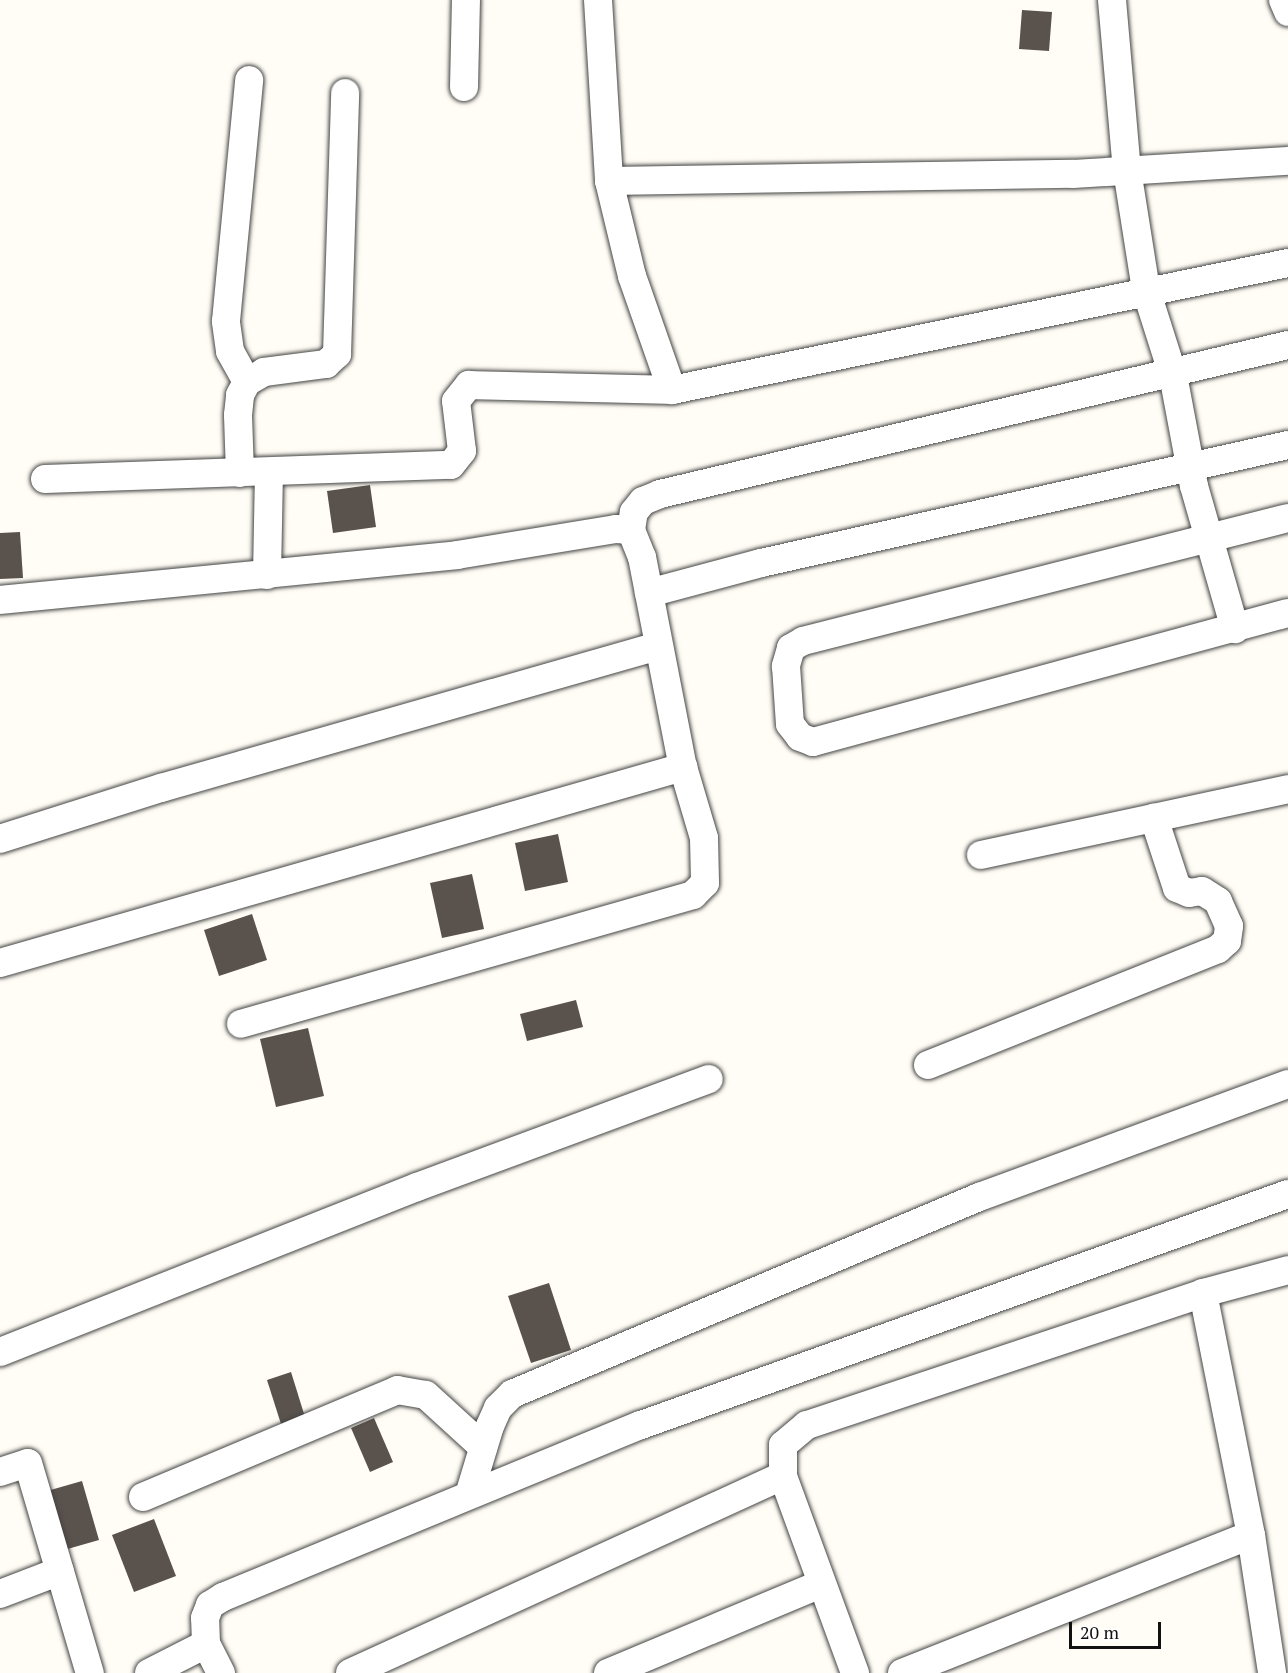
<!DOCTYPE html>
<html>
<head>
<meta charset="utf-8">
<style>
  body { margin:0 }
  #map { position:relative; width:1288px; height:1673px; overflow:hidden; background:#fffdf5; font-family:"PT Serif",serif }
  div>[style] { position:absolute }
  .building>* { inset:0; background:#5a524d }
  .roads { filter:drop-shadow(0 0 2px #444) drop-shadow(0 0 2px #444) }
  .street>* { height:28px; margin:-14px; padding:0 14px; transform-origin:14px; border-radius:14px; background:#fff }
  span { translate:-50% -50%; white-space:nowrap; text-align:center; line-height:1.15; -webkit-text-stroke:6px #fff; paint-order:stroke }
  .scale { position:absolute; left:1069px; top:1622px; width:92px; height:27px; box-sizing:border-box; border:3px solid #111; border-top:0; padding-left:8px; font-size:18px; line-height:21px; white-space:nowrap; color:#111; -webkit-text-stroke:4px #fff; paint-order:stroke }
</style>
</head>
<body>
<div id="map">
  <div class="building">
    <i style="clip-path:polygon(1022px 10px,1052px 12px,1049px 51px,1019px 49px)"></i>
    <i style="clip-path:polygon(370px 485px,376px 527px,333px 533px,327px 491px)"></i>
    <i style="clip-path:polygon(20px 532px,23px 578px,0 579px,0 533px)"></i>
    <i style="clip-path:polygon(558px 834px,568px 882px,525px 891px,515px 843px)"></i>
    <i style="clip-path:polygon(472px 874px,484px 929px,442px 938px,430px 883px)"></i>
    <i style="clip-path:polygon(252px 914px,267px 960px,219px 976px,204px 930px)"></i>
    <i style="clip-path:polygon(576px 1000px,583px 1027px,527px 1041px,520px 1014px)"></i>
    <i style="clip-path:polygon(308px 1028px,324px 1096px,276px 1107px,260px 1039px)"></i>
    <i style="clip-path:polygon(549px 1283px,571px 1350px,531px 1363px,508px 1296px)"></i>
    <i style="clip-path:polygon(291px 1372px,305px 1417px,281px 1424px,267px 1380px)"></i>
    <i style="clip-path:polygon(374px 1418px,393px 1462px,370px 1472px,351px 1428px)"></i>
    <i style="clip-path:polygon(82px 1481px,99px 1540px,57px 1552px,40px 1493px)"></i>
    <i style="clip-path:polygon(154px 1519px,176px 1576px,134px 1592px,112px 1535px)"></i>
  </div>
  <div class="roads">
    <div class="street">
      <i style="left:598px;top:0;width:181px;rotate:86.5deg"></i>
      <i style="left:609px;top:181px;width:98px;rotate:76.4deg"></i>
      <i style="left:632px;top:276px;width:121px;rotate:70.7deg"></i>
      <i style="left:1112px;top:0;width:171px;rotate:85deg"></i>
      <i style="left:1127px;top:170px;width:121px;rotate:81deg"></i>
      <i style="left:1146px;top:290px;width:89px;rotate:72.4deg"></i>
      <i style="left:1173px;top:375px;width:113px;rotate:79.3deg"></i>
      <i style="left:1194px;top:486px;width:149px;rotate:74deg"></i>
      <i style="left:1283px;top:0;width:13px;rotate:67deg"></i>
      <i style="left:464px;top:87px;width:87px;rotate:-88.7deg"></i>
      <i style="left:609px;top:181px;width:464px;rotate:-0.9deg"></i>
      <i style="left:1073px;top:174px;width:215px;rotate:-3.5deg"></i>
      <i style="left:247px;top:382px;width:35px;rotate:-119deg"></i>
      <i style="left:230px;top:351px;width:30px;rotate:-98deg"></i>
      <i style="left:226px;top:321px;width:242px;rotate:-84.5deg"></i>
      <i style="left:240px;top:473px;width:58px;rotate:-92deg"></i>
      <i style="left:238px;top:415px;width:20px;rotate:-84deg"></i>
      <i style="left:240px;top:395px;width:15px;rotate:-62deg"></i>
      <i style="left:247px;top:382px;width:20px;rotate:-30deg"></i>
      <i style="left:264px;top:372px;width:63px;rotate:-7.4deg"></i>
      <i style="left:326px;top:364px;width:15px;rotate:-42deg"></i>
      <i style="left:337px;top:354px;width:261px;rotate:-88.2deg"></i>
      <i style="left:45px;top:479px;width:406px;rotate:-2deg"></i>
      <i style="left:451px;top:465px;width:18px;rotate:-52deg"></i>
      <i style="left:462px;top:451px;width:50px;rotate:-96.8deg"></i>
      <i style="left:456px;top:401px;width:21px;rotate:-51deg"></i>
      <i style="left:469px;top:385px;width:203px;rotate:1.4deg"></i>
      <i style="left:672px;top:390px;width:629px;rotate:-11.65deg"></i>
      <i style="left:1288px;top:518px;width:500px;rotate:165.77deg"></i>
      <i style="left:803px;top:641px;width:14px;rotate:150deg"></i>
      <i style="left:791px;top:648px;width:19px;rotate:106deg"></i>
      <i style="left:786px;top:666px;width:58px;rotate:86.1deg"></i>
      <i style="left:790px;top:724px;width:16px;rotate:52deg"></i>
      <i style="left:800px;top:737px;width:14px;rotate:21deg"></i>
      <i style="left:813px;top:742px;width:492px;rotate:-15.2deg"></i>
      <i style="left:631px;top:530px;width:18px;rotate:-81deg"></i>
      <i style="left:634px;top:512px;width:14px;rotate:-51deg"></i>
      <i style="left:643px;top:501px;width:18px;rotate:-22deg"></i>
      <i style="left:660px;top:494px;width:645px;rotate:-13.35deg"></i>
      <i style="left:267px;top:575px;width:103px;rotate:-88.9deg"></i>
      <i style="left:649px;top:593px;width:116px;rotate:-15deg"></i>
      <i style="left:761px;top:563px;width:540px;rotate:-12.62deg"></i>
      <i style="left:0;top:600px;width:459px;rotate:-5.6deg"></i>
      <i style="left:457px;top:555px;width:161px;rotate:-9.3deg"></i>
      <i style="left:616px;top:529px;width:15px;rotate:4deg"></i>
      <i style="left:631px;top:530px;width:29px;rotate:68deg"></i>
      <i style="left:642px;top:557px;width:214px;rotate:79deg"></i>
      <i style="left:683px;top:767px;width:74px;rotate:73.5deg"></i>
      <i style="left:704px;top:838px;width:45px;rotate:88.7deg"></i>
      <i style="left:705px;top:883px;width:17px;rotate:135deg"></i>
      <i style="left:693px;top:895px;width:470px;rotate:164.1deg"></i>
      <i style="left:0;top:839px;width:169px;rotate:-17.6deg"></i>
      <i style="left:161px;top:788px;width:517px;rotate:-15.95deg"></i>
      <i style="left:981px;top:855px;width:314px;rotate:-12.1deg"></i>
      <i style="left:0;top:963px;width:711px;rotate:-16.01deg"></i>
      <i style="left:928px;top:1065px;width:312px;rotate:-21.8deg"></i>
      <i style="left:1218px;top:949px;width:12px;rotate:-42deg"></i>
      <i style="left:1227px;top:941px;width:15px;rotate:-82deg"></i>
      <i style="left:1229px;top:926px;width:27px;rotate:-114deg"></i>
      <i style="left:1218px;top:901px;width:19px;rotate:-148deg"></i>
      <i style="left:1202px;top:891px;width:13px;rotate:171deg"></i>
      <i style="left:1189px;top:893px;width:13px;rotate:-157deg"></i>
      <i style="left:1177px;top:888px;width:74px;rotate:-108.2deg"></i>
      <i style="left:1203px;top:1293px;width:247px;rotate:78.8deg"></i>
      <i style="left:1251px;top:1535px;width:140px;rotate:81.3deg"></i>
      <i style="left:0;top:1352px;width:448px;rotate:-21.6deg"></i>
      <i style="left:417px;top:1187px;width:311px;rotate:-20.3deg"></i>
      <i style="left:0;top:1472px;width:29px;rotate:-18deg"></i>
      <i style="left:28px;top:1463px;width:219px;rotate:73.6deg"></i>
      <i style="left:469px;top:1495px;width:72px;rotate:-73.1deg"></i>
      <i style="left:490px;top:1426px;width:20px;rotate:-66deg"></i>
      <i style="left:498px;top:1408px;width:20px;rotate:-45deg"></i>
      <i style="left:512px;top:1394px;width:507px;rotate:-22.87deg"></i>
      <i style="left:979px;top:1197px;width:329px;rotate:-20.1deg"></i>
      <i style="left:143px;top:1497px;width:276px;rotate:-22.8deg"></i>
      <i style="left:397px;top:1390px;width:29px;rotate:10deg"></i>
      <i style="left:426px;top:1395px;width:77px;rotate:42.4deg"></i>
      <i style="left:0;top:1594px;width:64px;rotate:-21deg"></i>
      <i style="left:149px;top:1673px;width:64px;rotate:-27deg"></i>
      <i style="left:221px;top:1673px;width:33px;rotate:-117deg"></i>
      <i style="left:206px;top:1644px;width:26px;rotate:-92deg"></i>
      <i style="left:205px;top:1618px;width:14px;rotate:-69deg"></i>
      <i style="left:210px;top:1605px;width:15px;rotate:-32deg"></i>
      <i style="left:223px;top:1597px;width:452px;rotate:-22.4deg"></i>
      <i style="left:641px;top:1425px;width:687px;rotate:-19.65deg"></i>
      <i style="left:350px;top:1673px;width:476px;rotate:-24.5deg"></i>
      <i style="left:608px;top:1673px;width:231px;rotate:-22.7deg"></i>
      <i style="left:855px;top:1673px;width:210px;rotate:-110.1deg"></i>
      <i style="left:783px;top:1476px;width:31px;rotate:-90deg"></i>
      <i style="left:783px;top:1445px;width:31px;rotate:-40deg"></i>
      <i style="left:807px;top:1425px;width:417px;rotate:-18.4deg"></i>
      <i style="left:1203px;top:1293px;width:88px;rotate:-15.1deg"></i>
      <i style="left:902px;top:1673px;width:375px;rotate:-21.6deg"></i>
    </div>
  </div>
  <div class="scale">20 m</div>
</div>
</body>
</html>
